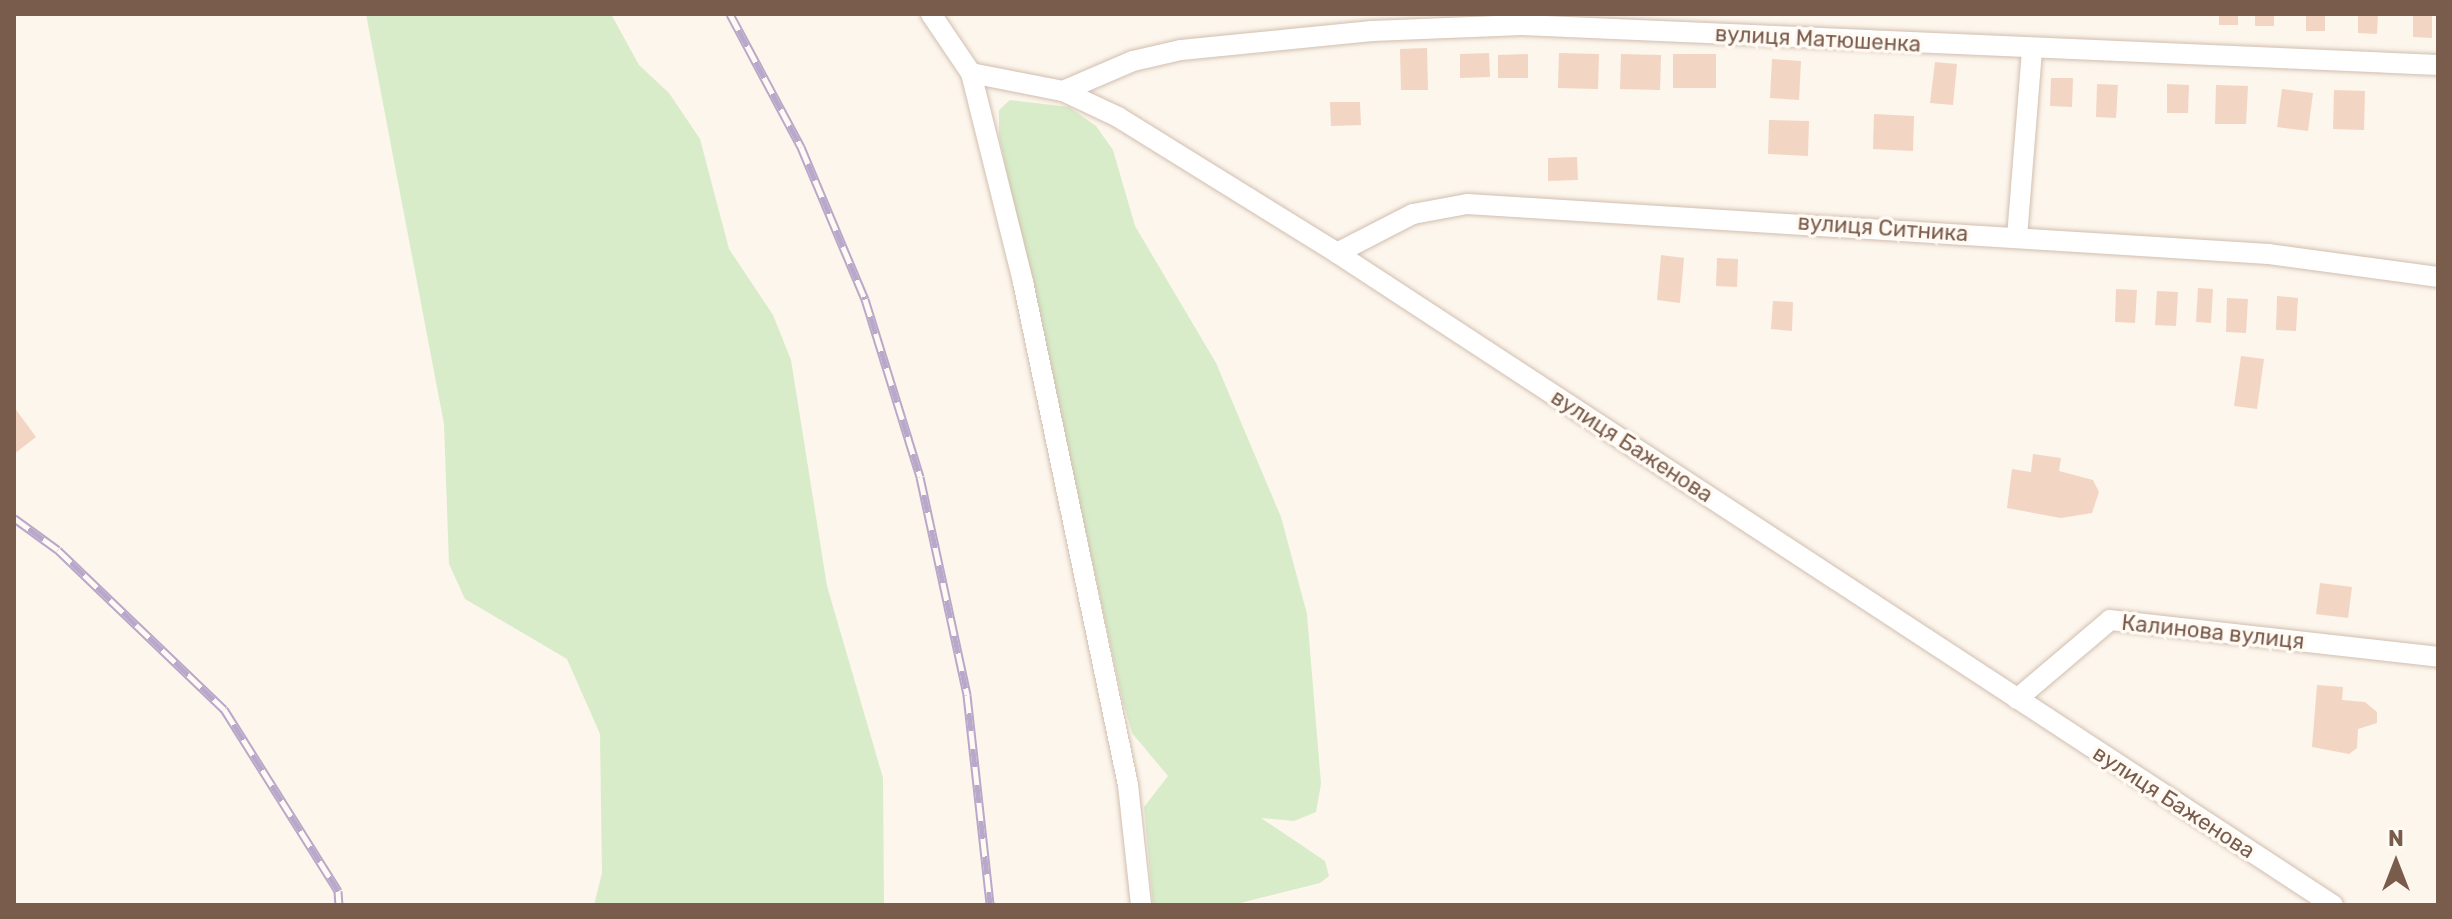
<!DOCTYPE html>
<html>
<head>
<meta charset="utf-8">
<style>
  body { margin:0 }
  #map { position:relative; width:2452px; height:919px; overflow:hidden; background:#fdf6ec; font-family:Rubik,sans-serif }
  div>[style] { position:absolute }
  .green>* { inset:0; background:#d8ecc9 }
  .building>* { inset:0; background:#f3d5c3 }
  .roads { filter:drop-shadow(0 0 2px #d1beb0) drop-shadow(0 0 2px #d1beb0) }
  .minor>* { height:20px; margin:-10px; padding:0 10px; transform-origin:10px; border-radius:10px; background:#fff }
  .rail>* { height:9px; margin-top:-4.5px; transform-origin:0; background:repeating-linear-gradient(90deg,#fffaf3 0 18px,#b9a8c9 0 36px); box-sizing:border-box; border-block:2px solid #b9a8c9 }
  span { translate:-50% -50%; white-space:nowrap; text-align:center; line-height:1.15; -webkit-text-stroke:7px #fffaf3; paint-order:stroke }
  .street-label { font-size:22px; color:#7a5c4d }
  .frame { position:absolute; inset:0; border:16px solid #7a5c4d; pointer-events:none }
  .north { position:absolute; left:2356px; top:823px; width:80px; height:80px; -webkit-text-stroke:6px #fffaf3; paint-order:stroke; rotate:0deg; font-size:22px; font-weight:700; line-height:32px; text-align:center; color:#7a5c4d }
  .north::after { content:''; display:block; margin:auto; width:28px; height:36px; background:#7a5c4d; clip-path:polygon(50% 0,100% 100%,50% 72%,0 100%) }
</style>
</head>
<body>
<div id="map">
  <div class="green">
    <i style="clip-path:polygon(366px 14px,611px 14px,639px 65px,669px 93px,700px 139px,729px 249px,773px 315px,791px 360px,827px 586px,883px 778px,884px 905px,594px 905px,602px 873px,600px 734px,567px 659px,465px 599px,449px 564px,444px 424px)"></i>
    <i style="clip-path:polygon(1010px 100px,1069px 107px,1096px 126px,1113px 150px,1135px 226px,1216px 363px,1281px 517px,1307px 614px,1321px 784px,1316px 812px,1294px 821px,1261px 818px,1325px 861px,1329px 876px,1320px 883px,1232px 905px,1153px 905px,1144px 807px,1168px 776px,1132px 733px,1123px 702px,999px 136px,999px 110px)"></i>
  </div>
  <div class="building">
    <i style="clip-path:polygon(2219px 14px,2238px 14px,2238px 25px,2219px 25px)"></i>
    <i style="clip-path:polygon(2255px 14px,2274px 14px,2274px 26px,2255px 26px)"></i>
    <i style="clip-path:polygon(2306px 14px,2325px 14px,2325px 31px,2306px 31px)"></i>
    <i style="clip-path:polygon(2358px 14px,2378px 14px,2377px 34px,2358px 33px)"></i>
    <i style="clip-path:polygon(2413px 14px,2432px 14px,2432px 38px,2413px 37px)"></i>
    <i style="clip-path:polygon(1427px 48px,1428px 90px,1401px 90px,1400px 49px)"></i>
    <i style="clip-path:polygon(1489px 53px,1490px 77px,1460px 78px,1460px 54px)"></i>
    <i style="clip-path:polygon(1559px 53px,1599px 54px,1598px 89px,1558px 88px)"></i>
    <i style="clip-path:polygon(1528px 54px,1528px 78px,1498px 78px,1498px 55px)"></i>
    <i style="clip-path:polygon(1621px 54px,1661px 55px,1660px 90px,1620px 89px)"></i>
    <i style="clip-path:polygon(1673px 54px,1716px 54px,1716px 88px,1673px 88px)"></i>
    <i style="clip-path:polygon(1772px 59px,1801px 61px,1799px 100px,1770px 98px)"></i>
    <i style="clip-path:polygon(1935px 62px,1957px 64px,1953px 105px,1930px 103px)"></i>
    <i style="clip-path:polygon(2051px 78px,2073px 78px,2072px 107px,2050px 106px)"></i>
    <i style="clip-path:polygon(2097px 84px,2118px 85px,2116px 118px,2096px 117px)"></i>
    <i style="clip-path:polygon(2167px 84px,2189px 85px,2188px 113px,2167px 113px)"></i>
    <i style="clip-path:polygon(2216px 85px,2248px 86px,2246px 124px,2215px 124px)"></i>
    <i style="clip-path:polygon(2282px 89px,2313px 93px,2308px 131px,2277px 127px)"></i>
    <i style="clip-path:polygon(2334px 90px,2365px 91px,2364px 130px,2333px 129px)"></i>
    <i style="clip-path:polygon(1330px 102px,1360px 102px,1361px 125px,1331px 126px)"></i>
    <i style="clip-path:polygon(1874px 114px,1914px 116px,1913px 151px,1873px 149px)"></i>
    <i style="clip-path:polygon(1769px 120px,1809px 121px,1808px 156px,1768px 154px)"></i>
    <i style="clip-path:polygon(1577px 157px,1578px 180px,1548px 181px,1548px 158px)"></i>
    <i style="clip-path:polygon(1661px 255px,1684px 258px,1680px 303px,1657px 300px)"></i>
    <i style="clip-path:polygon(1717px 258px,1738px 259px,1737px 287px,1716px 286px)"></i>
    <i style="clip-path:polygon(2198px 288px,2213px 289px,2211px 323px,2196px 322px)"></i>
    <i style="clip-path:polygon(2116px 289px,2137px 290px,2135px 323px,2115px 322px)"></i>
    <i style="clip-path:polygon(2157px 291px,2178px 292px,2176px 326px,2155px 325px)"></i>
    <i style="clip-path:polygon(2277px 296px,2298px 298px,2296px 331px,2276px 330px)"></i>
    <i style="clip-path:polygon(2227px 298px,2248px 299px,2246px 333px,2226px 332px)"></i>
    <i style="clip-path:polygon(1773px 301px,1793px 302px,1792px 331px,1771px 329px)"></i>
    <i style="clip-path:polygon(2241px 356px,2264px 359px,2257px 409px,2234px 406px)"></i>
    <i style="clip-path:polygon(14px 407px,36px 437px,14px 454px)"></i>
    <i style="clip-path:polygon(2033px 454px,2061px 458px,2059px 471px,2093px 480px,2099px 492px,2092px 513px,2061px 518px,2007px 508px,2012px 469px,2031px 472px)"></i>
    <i style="clip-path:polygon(2320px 583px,2352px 587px,2348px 618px,2316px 614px)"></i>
    <i style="clip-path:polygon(2317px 685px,2343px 687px,2342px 700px,2365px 702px,2377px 712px,2377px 723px,2358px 729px,2357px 748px,2349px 754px,2312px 747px)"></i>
  </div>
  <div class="roads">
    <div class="minor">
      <i style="left:931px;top:14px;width:71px;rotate:55.9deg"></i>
      <i style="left:971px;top:73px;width:94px;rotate:11.1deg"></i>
      <i style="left:1063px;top:91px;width:61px;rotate:25.3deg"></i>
      <i style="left:1118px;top:117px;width:258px;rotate:31.8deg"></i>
      <i style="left:1337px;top:253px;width:1190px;rotate:33.21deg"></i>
      <i style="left:971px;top:73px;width:215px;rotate:76deg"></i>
      <i style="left:1023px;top:282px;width:514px;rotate:78.21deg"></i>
      <i style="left:1128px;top:785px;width:121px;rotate:83.8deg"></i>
      <i style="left:1063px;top:91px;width:76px;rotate:-23.2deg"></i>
      <i style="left:1133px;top:61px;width:49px;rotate:-12.9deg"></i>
      <i style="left:1181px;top:50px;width:192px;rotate:-5.7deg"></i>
      <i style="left:1372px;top:31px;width:150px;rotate:-2.3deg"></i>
      <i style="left:1522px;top:25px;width:917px;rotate:2.5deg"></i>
      <i style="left:2017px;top:237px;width:189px;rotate:-85.4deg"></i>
      <i style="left:1337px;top:253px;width:85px;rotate:-27.2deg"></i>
      <i style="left:1413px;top:214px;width:55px;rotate:-10.5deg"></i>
      <i style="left:1467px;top:204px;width:803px;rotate:3.57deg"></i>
      <i style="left:2268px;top:254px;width:172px;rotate:7.7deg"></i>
      <i style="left:2017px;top:699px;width:122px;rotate:-40.3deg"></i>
      <i style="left:2110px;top:620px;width:330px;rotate:6.4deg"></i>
    </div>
  </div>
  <div class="rail">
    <i style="left:730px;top:14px;width:151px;rotate:61.9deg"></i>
    <i style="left:801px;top:147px;width:165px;rotate:67.2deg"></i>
    <i style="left:865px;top:299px;width:186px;rotate:72.8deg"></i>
    <i style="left:920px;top:477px;width:223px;rotate:77.8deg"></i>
    <i style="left:967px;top:695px;width:211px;rotate:83.7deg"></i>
    <i style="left:14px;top:518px;width:54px;rotate:36deg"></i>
    <i style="left:58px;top:550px;width:230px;rotate:43.8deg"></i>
    <i style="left:224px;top:709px;width:215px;rotate:57.9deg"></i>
    <i style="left:338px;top:891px;width:14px;rotate:86deg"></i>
  </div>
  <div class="street-label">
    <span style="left:1818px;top:39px;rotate:3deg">вулиця Матюшенка</span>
    <span style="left:1883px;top:228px;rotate:4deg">вулиця Ситника</span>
    <span style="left:1632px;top:446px;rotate:33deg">вулиця Баженова</span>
    <span style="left:2213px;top:632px;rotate:6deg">Калинова вулиця</span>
    <span style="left:2174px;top:802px;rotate:33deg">вулиця Баженова</span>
  </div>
  <div class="frame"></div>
  <div class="north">N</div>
</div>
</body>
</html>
